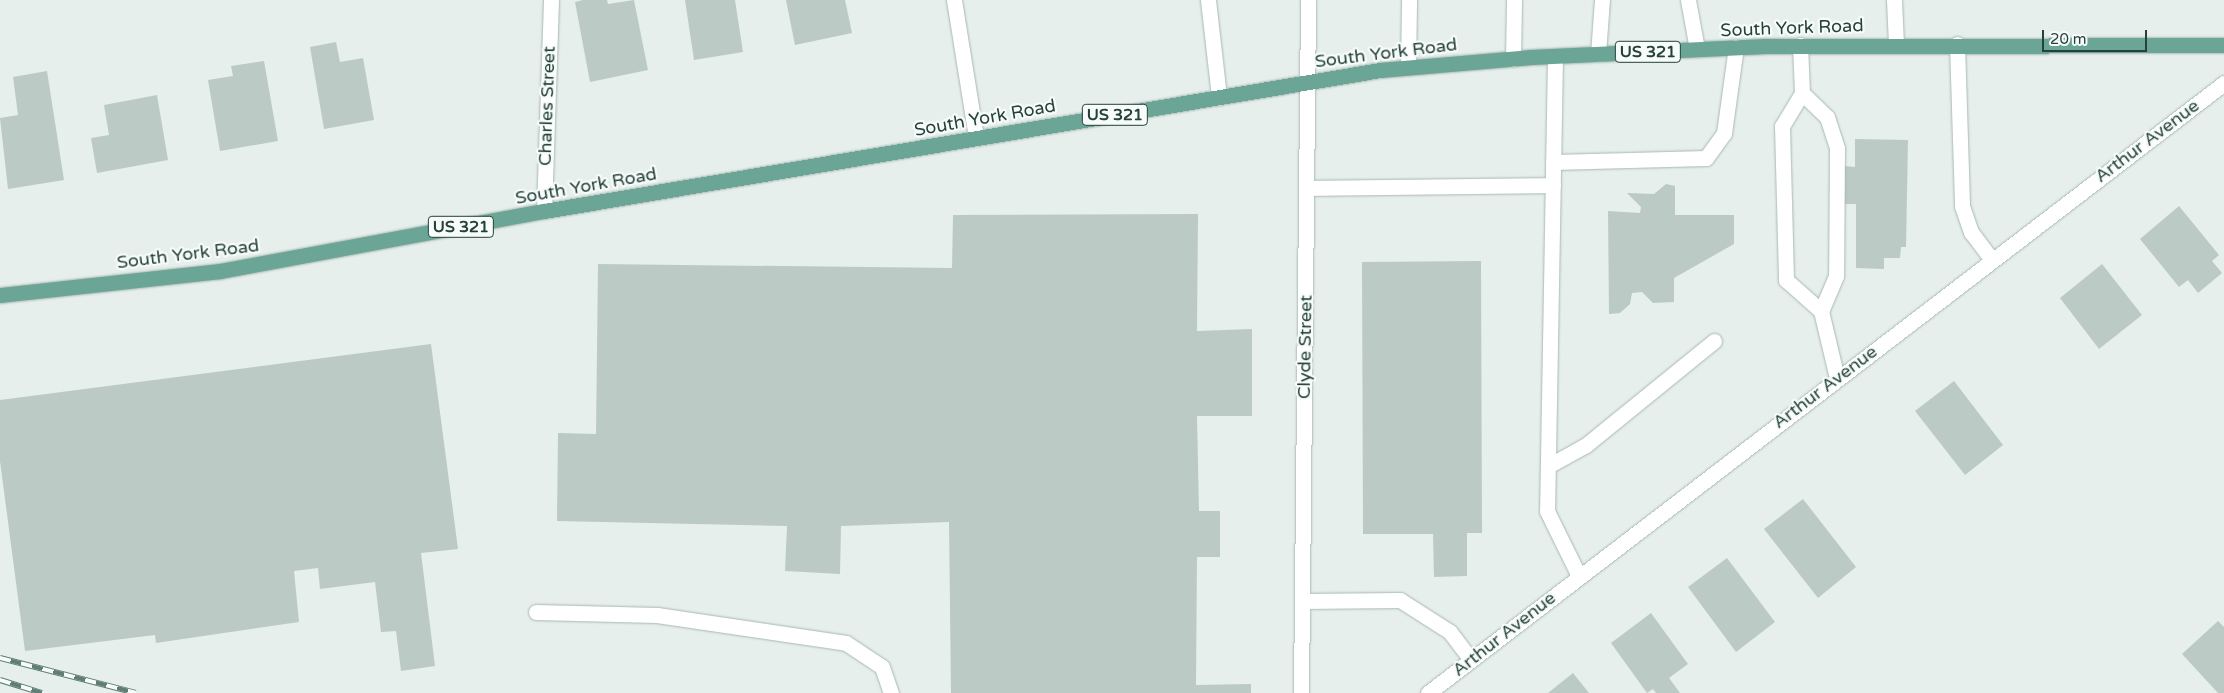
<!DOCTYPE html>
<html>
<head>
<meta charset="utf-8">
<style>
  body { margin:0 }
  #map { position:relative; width:2224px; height:693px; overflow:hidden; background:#e6efeb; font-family:"Varela Round",sans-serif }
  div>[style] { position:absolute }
  .building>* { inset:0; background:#bbcac4 }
  .roads { filter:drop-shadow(0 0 1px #a8b8b2) drop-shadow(0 0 1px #a8b8b2) }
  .minor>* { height:15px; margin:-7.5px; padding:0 7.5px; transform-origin:7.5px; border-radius:7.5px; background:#fff }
  .major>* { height:15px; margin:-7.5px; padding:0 7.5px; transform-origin:7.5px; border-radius:7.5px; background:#6aa596 }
  .rail>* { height:5.5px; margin-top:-2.75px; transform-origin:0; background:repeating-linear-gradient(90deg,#f7fbf9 0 11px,#5f7d75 0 22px); box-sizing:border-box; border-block:1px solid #5f7d75 }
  span { translate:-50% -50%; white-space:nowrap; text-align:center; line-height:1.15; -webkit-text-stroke:4.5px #f7fbf9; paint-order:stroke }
  .shield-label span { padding:1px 4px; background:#f7fbf9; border:1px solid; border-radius:4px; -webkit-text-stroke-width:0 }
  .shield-label { font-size:16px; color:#24423a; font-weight:700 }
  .street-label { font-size:18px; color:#24423a }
  .scale { position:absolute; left:2042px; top:30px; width:105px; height:22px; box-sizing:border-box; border:2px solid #24423a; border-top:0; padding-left:6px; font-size:15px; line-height:18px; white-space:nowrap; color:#24423a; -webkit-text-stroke:4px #f7fbf9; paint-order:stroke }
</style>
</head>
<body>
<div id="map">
  <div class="building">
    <i style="clip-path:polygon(583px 0,607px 0,608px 4px,634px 0,648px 70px,590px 82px,575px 2px)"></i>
    <i style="clip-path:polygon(685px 0,735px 0,743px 52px,694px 60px)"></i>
    <i style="clip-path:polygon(786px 0,845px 0,852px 33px,795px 45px)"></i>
    <i style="clip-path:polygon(336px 42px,340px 62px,363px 58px,374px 120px,324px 129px,310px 47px)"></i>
    <i style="clip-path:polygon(264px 61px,278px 141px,220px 151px,208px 80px,233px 76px,231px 66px)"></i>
    <i style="clip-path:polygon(47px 71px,64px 180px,8px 189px,0 118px,18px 115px,13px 77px)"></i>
    <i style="clip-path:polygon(157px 95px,168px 160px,97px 173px,91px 138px,109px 135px,104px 105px)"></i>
    <i style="clip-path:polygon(1855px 139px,1908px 140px,1906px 247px,1901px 247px,1900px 258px,1884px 258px,1884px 269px,1856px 268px,1856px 204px,1844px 204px,1845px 166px,1855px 167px)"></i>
    <i style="clip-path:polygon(1666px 184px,1675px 186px,1675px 215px,1734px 215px,1734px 244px,1674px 278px,1674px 302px,1653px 303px,1642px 292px,1632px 293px,1630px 304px,1620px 313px,1609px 314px,1608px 211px,1640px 213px,1641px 207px,1627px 193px,1654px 194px)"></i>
    <i style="clip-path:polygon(2179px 206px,2219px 255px,2212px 261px,2222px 273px,2198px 293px,2188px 280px,2179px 287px,2140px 239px)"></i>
    <i style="clip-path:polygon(1198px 214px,1197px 331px,1252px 329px,1252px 416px,1197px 416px,1199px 511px,1220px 511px,1220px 557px,1197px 557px,1196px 685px,1251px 684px,1251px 693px,951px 693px,949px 522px,841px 526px,840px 574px,785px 571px,787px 526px,557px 521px,558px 433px,596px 434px,598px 264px,952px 268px,953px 215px)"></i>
    <i style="clip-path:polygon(1481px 261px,1482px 533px,1467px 533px,1467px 576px,1434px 577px,1433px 534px,1363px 534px,1362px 262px)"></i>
    <i style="clip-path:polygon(2102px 264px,2142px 315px,2099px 349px,2060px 298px)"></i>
    <i style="clip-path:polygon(431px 344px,458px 549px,421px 553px,435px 666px,401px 671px,396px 631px,381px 632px,375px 582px,320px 589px,318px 568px,294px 571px,299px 622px,156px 643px,155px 635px,25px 651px,0 461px,0 400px)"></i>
    <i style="clip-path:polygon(1954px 381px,2003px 445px,1965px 475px,1915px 411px)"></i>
    <i style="clip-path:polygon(1803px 499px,1856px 567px,1818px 598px,1764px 529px)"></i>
    <i style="clip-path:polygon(1727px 558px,1775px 622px,1736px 652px,1688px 587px)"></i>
    <i style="clip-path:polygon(1651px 613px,1688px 664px,1669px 678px,1680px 693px,1656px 693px,1653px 689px,1647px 693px,1611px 643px)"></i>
    <i style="clip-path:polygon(2218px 621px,2224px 627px,2224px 693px,2218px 693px,2182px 654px)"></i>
    <i style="clip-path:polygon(1573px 673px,1589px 693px,1548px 693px)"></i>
  </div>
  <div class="roads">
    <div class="minor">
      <i style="left:954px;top:0;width:140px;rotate:80.9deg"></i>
      <i style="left:1208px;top:0;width:98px;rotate:83.5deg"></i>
      <i style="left:1688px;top:0;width:50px;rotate:79.6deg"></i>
      <i style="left:1894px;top:0;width:44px;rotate:87.4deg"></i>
      <i style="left:1957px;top:44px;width:162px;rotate:88.2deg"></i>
      <i style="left:1962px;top:206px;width:28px;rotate:71deg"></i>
      <i style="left:1971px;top:232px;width:35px;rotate:53deg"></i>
      <i style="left:1800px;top:45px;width:48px;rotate:87.6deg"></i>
      <i style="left:1802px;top:93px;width:39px;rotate:121deg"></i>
      <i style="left:1782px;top:126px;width:154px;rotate:88.5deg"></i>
      <i style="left:1786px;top:280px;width:47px;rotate:41.5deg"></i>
      <i style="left:1821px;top:311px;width:69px;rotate:76.6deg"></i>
      <i style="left:1598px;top:54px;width:54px;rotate:-85.8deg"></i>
      <i style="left:1555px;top:57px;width:454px;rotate:91deg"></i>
      <i style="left:1547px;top:511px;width:72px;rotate:63.8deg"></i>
      <i style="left:1513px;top:59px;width:59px;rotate:-89deg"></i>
      <i style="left:1408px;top:67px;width:67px;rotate:-89.1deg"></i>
      <i style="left:1802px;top:93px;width:35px;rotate:44deg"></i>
      <i style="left:1827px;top:117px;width:33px;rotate:72deg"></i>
      <i style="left:1837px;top:148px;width:128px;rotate:90.4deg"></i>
      <i style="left:1836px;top:276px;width:38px;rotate:113deg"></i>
      <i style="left:1553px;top:162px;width:153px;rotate:-1.5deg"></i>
      <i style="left:1706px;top:158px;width:31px;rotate:-54deg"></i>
      <i style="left:1724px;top:133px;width:87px;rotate:-82.1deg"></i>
      <i style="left:1307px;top:188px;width:246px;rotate:-0.7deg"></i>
      <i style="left:544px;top:211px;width:211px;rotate:-88.1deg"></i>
      <i style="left:1548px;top:466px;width:43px;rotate:-28.9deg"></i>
      <i style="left:1586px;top:445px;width:165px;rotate:-39.1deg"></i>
      <i style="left:1302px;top:601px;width:98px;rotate:-0.6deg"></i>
      <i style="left:1400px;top:600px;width:59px;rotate:32.6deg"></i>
      <i style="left:1450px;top:632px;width:35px;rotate:53deg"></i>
      <i style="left:536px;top:612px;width:121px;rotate:1.4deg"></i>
      <i style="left:657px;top:615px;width:191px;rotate:8.4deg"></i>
      <i style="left:846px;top:643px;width:43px;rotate:33.7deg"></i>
      <i style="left:882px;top:667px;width:28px;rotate:71deg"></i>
      <i style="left:1301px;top:693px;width:693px;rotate:-89.42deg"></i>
      <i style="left:1428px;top:693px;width:1003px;rotate:-37.46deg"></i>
    </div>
    <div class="major">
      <i style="left:0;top:295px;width:221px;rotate:-6.2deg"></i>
      <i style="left:220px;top:271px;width:330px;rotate:-10.5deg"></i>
      <i style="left:544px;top:211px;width:848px;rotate:-9.57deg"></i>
      <i style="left:1380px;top:70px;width:152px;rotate:-4.9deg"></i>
      <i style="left:1531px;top:57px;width:235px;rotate:-2.7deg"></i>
      <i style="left:1766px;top:46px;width:458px;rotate:-0.1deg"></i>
    </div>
  </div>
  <div class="rail">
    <i style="left:0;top:658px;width:140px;rotate:14.4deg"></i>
    <i style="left:0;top:680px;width:44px;rotate:17.2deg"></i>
  </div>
  <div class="shield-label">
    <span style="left:1648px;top:52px">US 321</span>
    <span style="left:1115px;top:115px">US 321</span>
    <span style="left:461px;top:227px">US 321</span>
  </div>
  <div class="street-label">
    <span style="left:1792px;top:28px;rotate:-2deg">South York Road</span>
    <span style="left:1386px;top:53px;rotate:-7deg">South York Road</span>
    <span style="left:547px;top:106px;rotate:-88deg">Charles Street</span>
    <span style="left:985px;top:118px;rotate:-10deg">South York Road</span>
    <span style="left:2147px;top:141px;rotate:-37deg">Arthur Avenue</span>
    <span style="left:586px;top:186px;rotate:-10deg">South York Road</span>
    <span style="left:188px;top:254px;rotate:-7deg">South York Road</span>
    <span style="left:1305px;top:347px;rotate:-89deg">Clyde Street</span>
    <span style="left:1825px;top:387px;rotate:-37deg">Arthur Avenue</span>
    <span style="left:1504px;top:634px;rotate:-38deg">Arthur Avenue</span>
  </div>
  <div class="scale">20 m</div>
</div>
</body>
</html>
